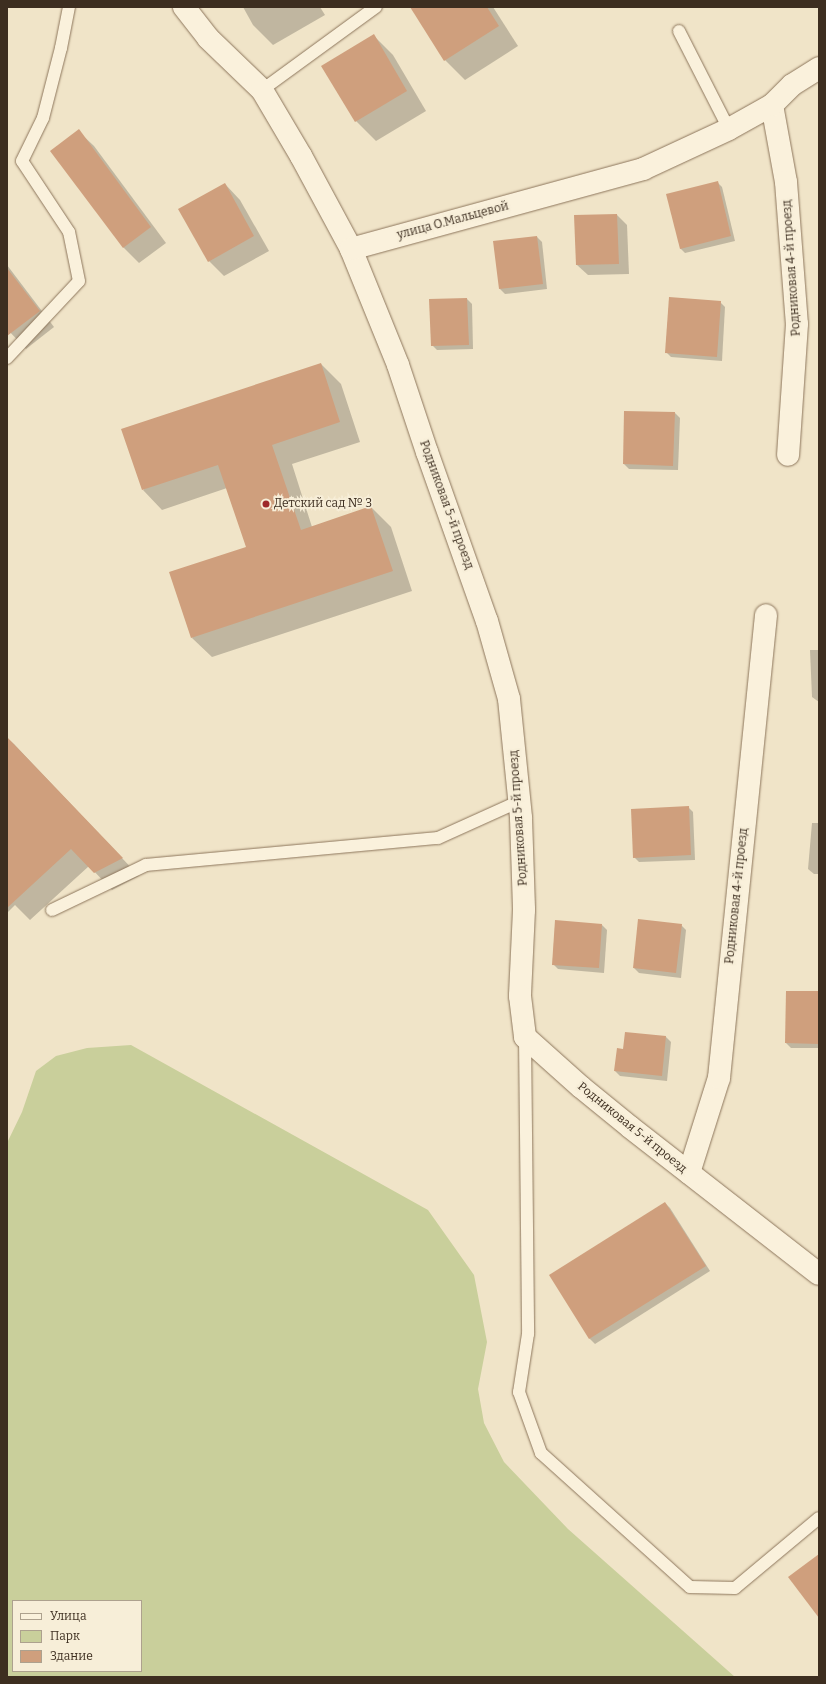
<!DOCTYPE html>
<html>
<head>
<meta charset="utf-8">
<style>
  body { margin:0 }
  #map { position:relative; width:826px; height:1684px; overflow:hidden; background:#f0e4c8; font-family:Bitter,serif }
  div>[style] { position:absolute }
  .green>* { inset:0; background:#c9cf9b }
  .shadow>* { inset:0; background:#0003 }
  .building>* { inset:0; background:#cf9f7d }
  .roads { filter:drop-shadow(0 0 1px #8d765c) drop-shadow(0 0 1px #8d765c) }
  .lane>* { height:12px; margin:-6px; padding:0 6px; transform-origin:6px; border-radius:6px; background:#faf1dc }
  .street>* { height:22px; margin:-11px; padding:0 11px; transform-origin:11px; border-radius:11px; background:#faf1dc }
  .dots>* { width:11px; height:11px; translate:-50% -50%; box-sizing:border-box; border:2px solid #f7eed8; border-radius:50% }
  span { translate:-50% -50%; white-space:nowrap; text-align:center; line-height:1.15; -webkit-text-stroke:3.5px #f7eed8; paint-order:stroke }
  .street-label { font-size:12px; color:#3d2e20 }
  .poi-label { font-size:12px; color:#3d2e20 }
  .left { translate:0 -50%; text-align:left }
  .frame { position:absolute; inset:0; border:8px solid #3d2e20; pointer-events:none }
  .legend { position:absolute; left:12px; top:1600px; width:130px; height:72px; box-sizing:border-box; background:#f7eed8; border:1px solid #ada18e; margin:0; padding:5px 7px; list-style:none; font-size:12px; color:#3d2e20 }
  .legend li { display:flex; align-items:center; gap:8px; height:20px }
  .legend b { width:20px; border:1px solid #ada18e }
</style>
</head>
<body>
<div id="map">
  <div class="green">
    <i style="clip-path:polygon(evenodd,131px 1045px,428px 1210px,474px 1275px,487px 1342px,478px 1389px,484px 1423px,504px 1462px,568px 1529px,735px 1677px,7px 1677px,7px 1143px,22px 1112px,36px 1071px,56px 1056px,87px 1048px,131px 1045px,13px 1601px,141px 1601px,141px 1671px,13px 1671px,13px 1601px)"></i>
  </div>
  <div class="shadow">
    <i style="clip-path:polygon(243px 7px,320px 7px,325px 15px,273px 45px,253px 25px)"></i>
    <i style="clip-path:polygon(411px 7px,493px 7px,518px 46px,465px 80px,445px 60px)"></i>
    <i style="clip-path:polygon(373px 35px,393px 55px,426px 111px,376px 141px,356px 121px)"></i>
    <i style="clip-path:polygon(78px 131px,94px 146px,166px 243px,139px 263px,124px 248px,51px 151px)"></i>
    <i style="clip-path:polygon(717px 182px,722px 187px,735px 241px,685px 253px,680px 248px)"></i>
    <i style="clip-path:polygon(225px 184px,240px 200px,269px 251px,224px 276px,209px 261px)"></i>
    <i style="clip-path:polygon(617px 215px,627px 225px,629px 274px,588px 275px,577px 265px)"></i>
    <i style="clip-path:polygon(537px 237px,542px 242px,547px 289px,505px 294px,500px 289px,494px 242px)"></i>
    <i style="clip-path:polygon(7px 265px,54px 327px,26px 349px,7px 329px)"></i>
    <i style="clip-path:polygon(467px 299px,472px 304px,473px 349px,437px 350px,432px 345px)"></i>
    <i style="clip-path:polygon(720px 302px,725px 307px,722px 361px,671px 357px,666px 352px)"></i>
    <i style="clip-path:polygon(321px 364px,341px 384px,360px 442px,292px 464px,312px 527px,371px 507px,391px 527px,412px 591px,212px 657px,192px 638px,247px 547px,227px 488px,162px 510px,143px 490px)"></i>
    <i style="clip-path:polygon(675px 413px,680px 418px,678px 470px,629px 469px,624px 464px)"></i>
    <i style="clip-path:polygon(810px 650px,819px 650px,819px 702px,812px 697px)"></i>
    <i style="clip-path:polygon(7px 738px,14px 744px,139px 876px,112px 890px,89px 866px,30px 920px,15px 905px,7px 913px)"></i>
    <i style="clip-path:polygon(688px 807px,693px 812px,695px 860px,639px 862px,634px 857px)"></i>
    <i style="clip-path:polygon(812px 823px,819px 823px,819px 874px,814px 874px,808px 869px)"></i>
    <i style="clip-path:polygon(602px 925px,607px 930px,604px 973px,558px 969px,553px 964px)"></i>
    <i style="clip-path:polygon(681px 925px,686px 930px,681px 978px,639px 973px,634px 968px)"></i>
    <i style="clip-path:polygon(819px 992px,819px 1048px,791px 1048px,786px 1043px)"></i>
    <i style="clip-path:polygon(666px 1037px,671px 1042px,667px 1081px,620px 1076px,615px 1071px,624px 1050px)"></i>
    <i style="clip-path:polygon(665px 1203px,670px 1208px,710px 1271px,595px 1344px,590px 1339px,551px 1276px)"></i>
  </div>
  <div class="building">
    <i style="clip-path:polygon(410px 7px,487px 7px,499px 26px,444px 61px)"></i>
    <i style="clip-path:polygon(374px 34px,407px 91px,355px 122px,321px 66px)"></i>
    <i style="clip-path:polygon(79px 129px,151px 227px,123px 248px,50px 151px)"></i>
    <i style="clip-path:polygon(718px 181px,731px 236px,680px 249px,666px 194px)"></i>
    <i style="clip-path:polygon(225px 183px,254px 236px,208px 262px,178px 209px)"></i>
    <i style="clip-path:polygon(617px 214px,619px 264px,576px 265px,574px 215px)"></i>
    <i style="clip-path:polygon(537px 236px,543px 284px,499px 289px,493px 241px)"></i>
    <i style="clip-path:polygon(7px 268px,40px 311px,7px 336px)"></i>
    <i style="clip-path:polygon(669px 297px,721px 301px,717px 357px,665px 353px)"></i>
    <i style="clip-path:polygon(467px 298px,469px 345px,431px 346px,429px 299px)"></i>
    <i style="clip-path:polygon(321px 363px,340px 422px,272px 445px,301px 530px,371px 506px,393px 571px,191px 638px,169px 572px,246px 547px,218px 465px,142px 490px,121px 429px)"></i>
    <i style="clip-path:polygon(624px 411px,675px 412px,673px 466px,623px 464px)"></i>
    <i style="clip-path:polygon(7px 737px,123px 858px,94px 873px,71px 849px,7px 908px)"></i>
    <i style="clip-path:polygon(689px 806px,691px 855px,633px 858px,631px 809px)"></i>
    <i style="clip-path:polygon(638px 919px,682px 924px,676px 973px,633px 968px)"></i>
    <i style="clip-path:polygon(555px 920px,602px 924px,599px 968px,552px 965px)"></i>
    <i style="clip-path:polygon(786px 991px,819px 991px,819px 1044px,785px 1043px)"></i>
    <i style="clip-path:polygon(625px 1032px,666px 1036px,662px 1076px,614px 1071px,617px 1048px,623px 1049px)"></i>
    <i style="clip-path:polygon(665px 1202px,706px 1266px,589px 1339px,549px 1275px)"></i>
    <i style="clip-path:polygon(819px 1554px,819px 1618px,788px 1577px)"></i>
  </div>
  <div class="roads">
    <div class="lane">
      <i style="left:679px;top:31px;width:110px;rotate:63deg"></i>
      <i style="left:262px;top:90px;width:141px;rotate:-36.1deg"></i>
      <i style="left:7px;top:358px;width:105px;rotate:-46.9deg"></i>
      <i style="left:79px;top:281px;width:50px;rotate:-101.5deg"></i>
      <i style="left:69px;top:232px;width:85px;rotate:-123.5deg"></i>
      <i style="left:22px;top:161px;width:48px;rotate:-64deg"></i>
      <i style="left:43px;top:118px;width:72px;rotate:-75.6deg"></i>
      <i style="left:61px;top:48px;width:42px;rotate:-79deg"></i>
      <i style="left:52px;top:910px;width:104px;rotate:-25.6deg"></i>
      <i style="left:146px;top:865px;width:293px;rotate:-5.3deg"></i>
      <i style="left:438px;top:838px;width:90px;rotate:-24.3deg"></i>
      <i style="left:525px;top:1037px;width:297px;rotate:89.4deg"></i>
      <i style="left:528px;top:1334px;width:59px;rotate:98.8deg"></i>
      <i style="left:519px;top:1392px;width:65px;rotate:70.2deg"></i>
      <i style="left:541px;top:1453px;width:200px;rotate:42deg"></i>
      <i style="left:690px;top:1587px;width:45px;rotate:1.3deg"></i>
      <i style="left:735px;top:1588px;width:109px;rotate:-39.8deg"></i>
    </div>
    <div class="street">
      <i style="left:184px;top:7px;width:39px;rotate:52deg"></i>
      <i style="left:208px;top:38px;width:75px;rotate:43.9deg"></i>
      <i style="left:262px;top:90px;width:77px;rotate:59.4deg"></i>
      <i style="left:301px;top:156px;width:106px;rotate:61.7deg"></i>
      <i style="left:351px;top:249px;width:125px;rotate:67.9deg"></i>
      <i style="left:398px;top:365px;width:92px;rotate:71.6deg"></i>
      <i style="left:427px;top:452px;width:179px;rotate:70.5deg"></i>
      <i style="left:487px;top:621px;width:81px;rotate:74.2deg"></i>
      <i style="left:509px;top:699px;width:120px;rotate:84.2deg"></i>
      <i style="left:521px;top:818px;width:92px;rotate:88.1deg"></i>
      <i style="left:524px;top:910px;width:86px;rotate:92.7deg"></i>
      <i style="left:520px;top:996px;width:41px;rotate:83deg"></i>
      <i style="left:525px;top:1037px;width:75px;rotate:41.8deg"></i>
      <i style="left:581px;top:1087px;width:63px;rotate:39.2deg"></i>
      <i style="left:630px;top:1127px;width:239px;rotate:37.9deg"></i>
      <i style="left:772px;top:105px;width:78px;rotate:79.7deg"></i>
      <i style="left:786px;top:182px;width:142px;rotate:85.6deg"></i>
      <i style="left:797px;top:324px;width:131px;rotate:93.9deg"></i>
      <i style="left:351px;top:249px;width:303px;rotate:-15.3deg"></i>
      <i style="left:643px;top:169px;width:95px;rotate:-24.9deg"></i>
      <i style="left:729px;top:129px;width:49px;rotate:-29.2deg"></i>
      <i style="left:772px;top:105px;width:28px;rotate:-45deg"></i>
      <i style="left:792px;top:85px;width:32px;rotate:-32deg"></i>
      <i style="left:689px;top:1173px;width:100px;rotate:-72.5deg"></i>
      <i style="left:719px;top:1078px;width:465px;rotate:-84.2deg"></i>
    </div>
  </div>
  <div class="dots">
    <i style="left:266px;top:504px;background:#9e2a2b"></i>
  </div>
  <div class="street-label">
    <span style="left:453px;top:221px;rotate:-15deg">улица О.Мальцевой</span>
    <span style="left:792px;top:268px;rotate:-94deg">Родниковая 4-й проезд</span>
    <span style="left:446px;top:505px;rotate:70deg">Родниковая 5-й проезд</span>
    <span style="left:519px;top:818px;rotate:-94deg">Родниковая 5-й проезд</span>
    <span style="left:737px;top:896px;rotate:-84deg">Родниковая 4-й проезд</span>
    <span style="left:632px;top:1128px;rotate:39deg">Родниковая 5-й проезд</span>
  </div>
  <div class="poi-label">
    <span class="left" style="left:274px;top:504px">Детский сад № 3</span>
  </div>
  <div class="frame"></div>
  <ul class="legend">
  <li><b style="height:5px;background:#faf1dc"></b>Улица</li>
  <li><b style="height:11px;background:#c9cf9b"></b>Парк</li>
  <li><b style="height:11px;background:#cf9f7d"></b>Здание</li>
  </ul>
</div>
</body>
</html>
